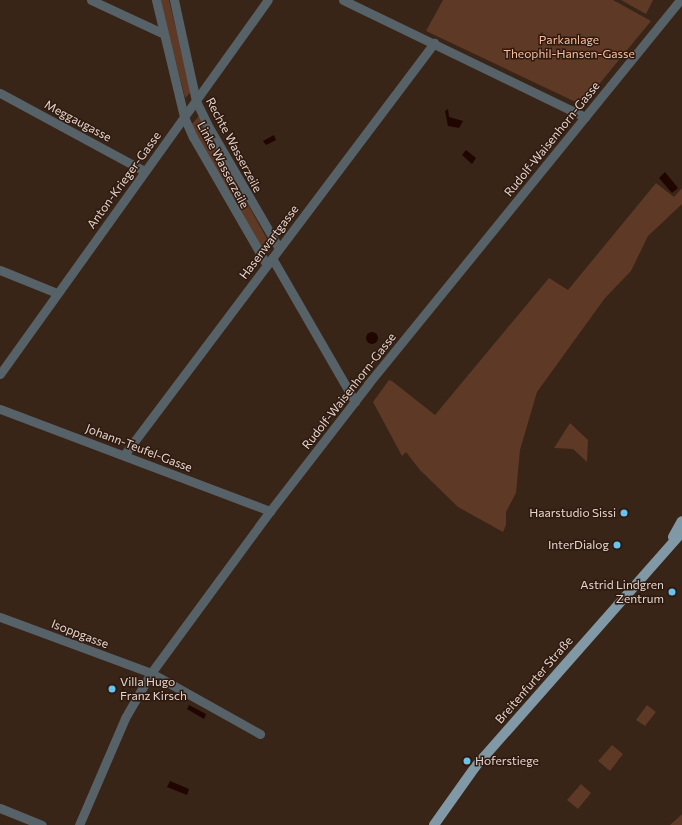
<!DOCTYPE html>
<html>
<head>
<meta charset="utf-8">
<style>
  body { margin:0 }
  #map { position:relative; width:682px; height:825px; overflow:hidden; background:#392418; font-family:Commissioner,sans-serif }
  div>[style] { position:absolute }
  .green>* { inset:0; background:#5d3926 }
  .water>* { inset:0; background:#210500 }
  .round { border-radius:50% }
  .street>* { height:9px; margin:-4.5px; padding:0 4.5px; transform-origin:4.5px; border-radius:4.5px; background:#566268 }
  .primary>* { height:10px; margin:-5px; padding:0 5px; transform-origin:5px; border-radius:5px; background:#8199a6 }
  .dots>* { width:11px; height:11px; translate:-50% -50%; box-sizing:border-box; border:2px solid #2f1a0f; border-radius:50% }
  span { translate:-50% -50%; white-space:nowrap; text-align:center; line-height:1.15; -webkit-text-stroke:3px #2f1a0f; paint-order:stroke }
  .park-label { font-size:12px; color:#f7bfa3 }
  .street-label { font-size:12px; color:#e3d4cd }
  .poi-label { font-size:12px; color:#e3d4cd }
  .right { translate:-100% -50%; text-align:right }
  .left { translate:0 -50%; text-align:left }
</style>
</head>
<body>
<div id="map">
  <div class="green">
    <i style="clip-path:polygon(160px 0,169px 0,191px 92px,185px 98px)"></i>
    <i style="clip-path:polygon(443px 0,613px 0,651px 21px,582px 105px,426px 31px)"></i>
    <i style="clip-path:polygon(621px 0,653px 0,646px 14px)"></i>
    <i style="clip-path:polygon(199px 116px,271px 246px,269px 253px,264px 253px,191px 125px)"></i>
    <i style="clip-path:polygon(656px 183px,674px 197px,682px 188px,682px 204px,648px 236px,631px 271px,605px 298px,537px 392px,520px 450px,516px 493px,506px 512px,506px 525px,503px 532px,458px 507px,420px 470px,406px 452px,402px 456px,373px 402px,389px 380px,392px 381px,435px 415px,549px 278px,568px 290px)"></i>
    <i style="clip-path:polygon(570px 423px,588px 440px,587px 462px,573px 449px,554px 448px)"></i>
    <i style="clip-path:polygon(647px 705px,656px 712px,645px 726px,636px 720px)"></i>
    <i style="clip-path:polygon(612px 745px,623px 754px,610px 771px,598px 761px)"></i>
    <i style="clip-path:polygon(581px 784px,591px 793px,578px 809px,567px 800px)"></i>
    <i style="clip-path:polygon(682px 814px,682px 825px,670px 825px,679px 817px)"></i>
  </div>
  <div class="water">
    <i style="clip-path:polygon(448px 109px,449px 117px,463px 121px,459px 128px,448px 126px,445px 111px)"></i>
    <i style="clip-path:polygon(274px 135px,276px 140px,266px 145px,263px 141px)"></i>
    <i style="clip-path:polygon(466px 150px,476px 158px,472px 164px,462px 155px)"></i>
    <i style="clip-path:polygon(665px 172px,678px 188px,672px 193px,659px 178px)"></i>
    <i class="round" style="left:366px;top:332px;width:12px;height:12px"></i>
    <i style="clip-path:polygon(189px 705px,206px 714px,204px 719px,187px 709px)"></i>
    <i style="clip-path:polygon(170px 781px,189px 789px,187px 795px,167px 787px)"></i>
  </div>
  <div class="street">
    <i style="left:91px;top:0;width:78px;rotate:24.9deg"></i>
    <i style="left:156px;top:0;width:120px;rotate:76.5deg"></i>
    <i style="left:184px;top:117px;width:22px;rotate:66deg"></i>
    <i style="left:193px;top:137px;width:148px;rotate:60deg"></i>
    <i style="left:174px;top:0;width:103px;rotate:77.7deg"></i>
    <i style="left:196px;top:101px;width:25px;rotate:64deg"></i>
    <i style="left:207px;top:124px;width:143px;rotate:59.9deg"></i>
    <i style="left:343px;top:0;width:269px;rotate:25.8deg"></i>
    <i style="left:0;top:93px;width:164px;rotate:28.4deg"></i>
    <i style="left:272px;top:258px;width:166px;rotate:60deg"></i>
    <i style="left:0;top:270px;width:61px;rotate:22deg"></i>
    <i style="left:0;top:374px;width:460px;rotate:-54.4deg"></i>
    <i style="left:0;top:409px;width:289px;rotate:20.7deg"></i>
    <i style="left:124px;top:455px;width:516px;rotate:-53.04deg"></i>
    <i style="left:0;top:617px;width:161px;rotate:20.3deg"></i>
    <i style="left:151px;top:673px;width:125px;rotate:29.2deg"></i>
    <i style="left:0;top:808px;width:45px;rotate:22deg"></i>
    <i style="left:79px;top:825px;width:116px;rotate:-66.7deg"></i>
    <i style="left:125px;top:718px;width:52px;rotate:-60deg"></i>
    <i style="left:151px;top:673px;width:201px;rotate:-53.7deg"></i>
    <i style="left:270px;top:511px;width:160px;rotate:-52.3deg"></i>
    <i style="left:368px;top:384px;width:495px;rotate:-50.9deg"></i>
  </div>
  <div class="primary">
    <i style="left:673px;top:537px;width:18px;rotate:-61deg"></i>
    <i style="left:434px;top:825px;width:71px;rotate:-54.7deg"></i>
    <i style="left:475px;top:767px;width:313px;rotate:-48.6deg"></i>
  </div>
  <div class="dots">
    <i style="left:624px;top:513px;background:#67c4f0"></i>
    <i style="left:617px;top:545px;background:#67c4f0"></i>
    <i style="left:672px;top:592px;background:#67c4f0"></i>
    <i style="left:112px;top:689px;background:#67c4f0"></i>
    <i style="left:467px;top:761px;background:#67c4f0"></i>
  </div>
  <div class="park-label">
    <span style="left:569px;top:47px">Parkanlage<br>Theophil-Hansen-Gasse</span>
  </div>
  <div class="street-label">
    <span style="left:78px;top:121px;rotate:28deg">Meggaugasse</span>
    <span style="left:552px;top:139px;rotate:-51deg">Rudolf-Waisenhorn-Gasse</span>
    <span style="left:234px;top:145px;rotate:62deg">Rechte Wasserzeile</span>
    <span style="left:223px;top:165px;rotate:62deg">Linke Wasserzeile</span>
    <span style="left:124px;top:180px;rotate:-54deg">Anton-Krieger-Gasse</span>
    <span style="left:269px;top:242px;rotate:-53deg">Hasenwartgasse</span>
    <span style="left:349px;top:391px;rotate:-52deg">Rudolf-Waisenhorn-Gasse</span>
    <span style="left:139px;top:448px;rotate:21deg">Johann-Teufel-Gasse</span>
    <span style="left:80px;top:634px;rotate:21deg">Isoppgasse</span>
    <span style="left:534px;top:680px;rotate:-49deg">Breitenfurter Straße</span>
  </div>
  <div class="poi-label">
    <span class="right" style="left:616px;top:513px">Haarstudio Sissi</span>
    <span class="right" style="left:609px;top:545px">InterDialog</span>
    <span class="right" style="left:664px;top:592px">Astrid Lindgren<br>Zentrum</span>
    <span class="left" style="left:120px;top:689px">Villa Hugo<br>Franz Kirsch</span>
    <span class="left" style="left:475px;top:761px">Hoferstiege</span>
  </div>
</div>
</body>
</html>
